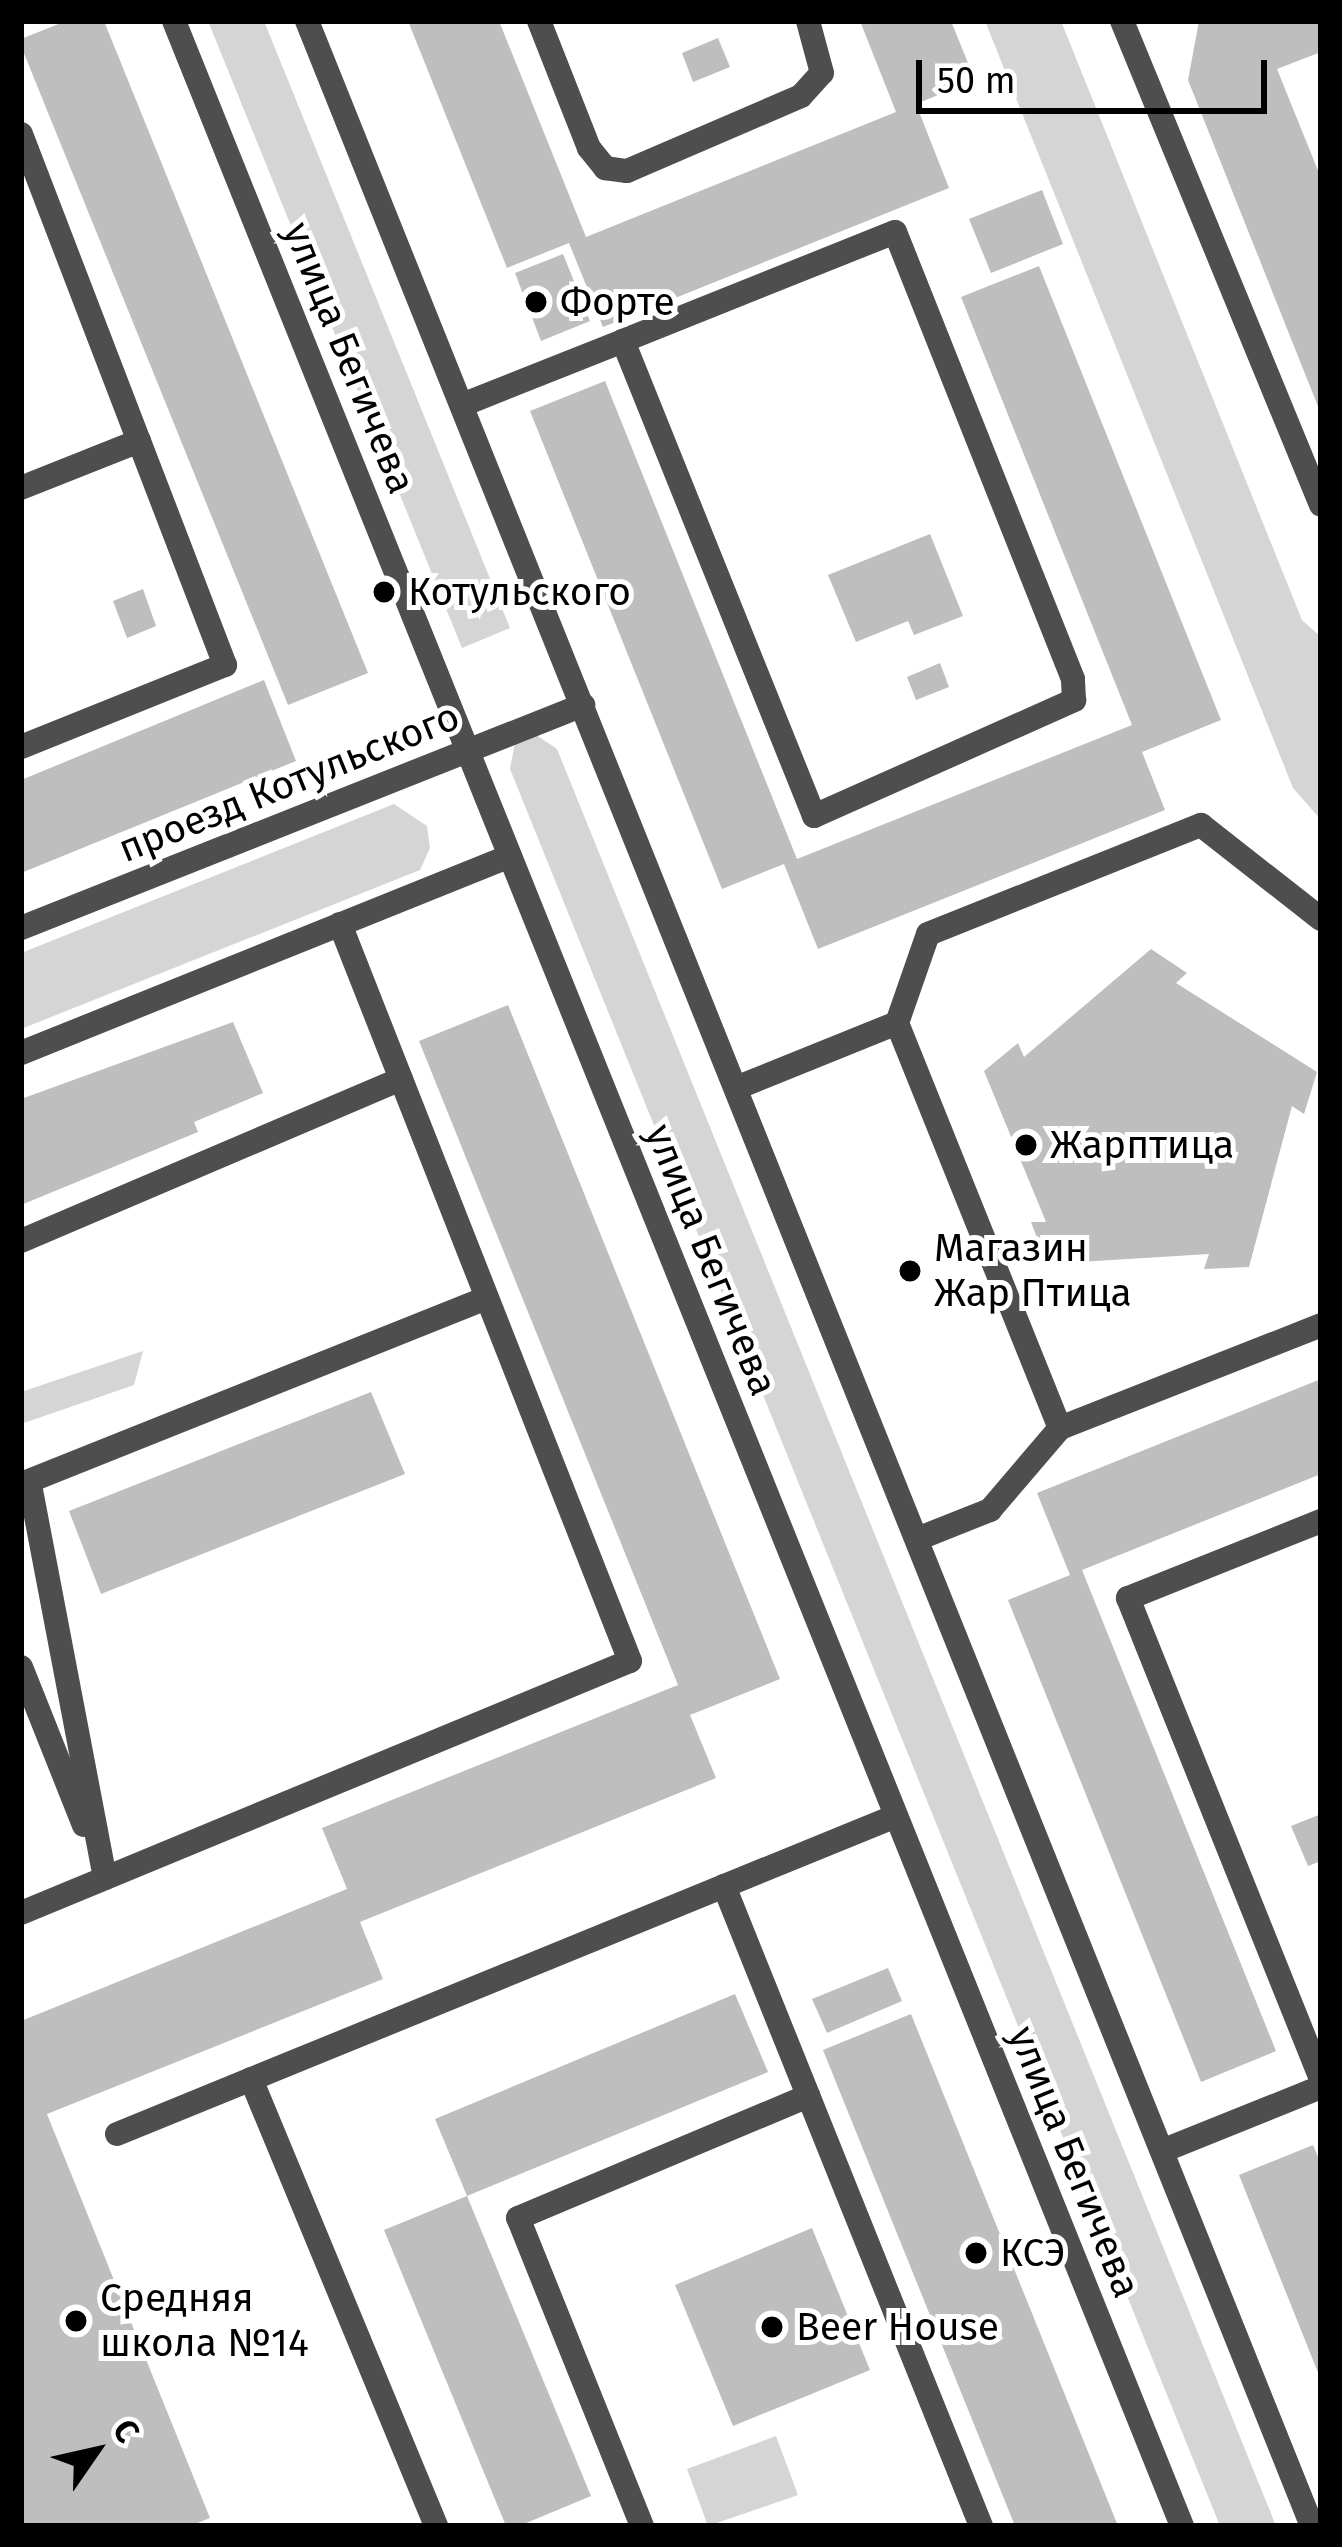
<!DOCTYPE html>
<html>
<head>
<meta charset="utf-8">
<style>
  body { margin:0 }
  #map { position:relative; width:1342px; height:2547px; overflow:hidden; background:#fff; font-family:"Fira Sans",sans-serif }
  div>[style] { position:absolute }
  .green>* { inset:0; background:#d5d5d5 }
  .building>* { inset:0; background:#bebebe }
  .service>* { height:24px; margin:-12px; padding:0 12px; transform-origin:12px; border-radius:12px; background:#4e4e4e }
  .tertiary>* { height:24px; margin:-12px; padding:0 12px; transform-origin:12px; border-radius:12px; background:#4e4e4e }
  .dots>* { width:33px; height:33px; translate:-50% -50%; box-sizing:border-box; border:6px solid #fff; border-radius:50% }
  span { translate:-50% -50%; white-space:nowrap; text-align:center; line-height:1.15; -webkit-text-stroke:10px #fff; paint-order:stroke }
  .poi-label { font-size:39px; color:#000 }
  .left { translate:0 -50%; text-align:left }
  .street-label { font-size:39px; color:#000 }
  .frame { position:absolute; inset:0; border:24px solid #000; pointer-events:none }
  .north { position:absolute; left:36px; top:2391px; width:120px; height:120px; -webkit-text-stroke:9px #fff; paint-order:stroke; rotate:56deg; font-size:33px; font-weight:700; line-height:48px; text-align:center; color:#000 }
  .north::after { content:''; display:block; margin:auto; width:42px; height:54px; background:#000; clip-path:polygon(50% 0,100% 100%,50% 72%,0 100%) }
  .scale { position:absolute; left:916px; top:60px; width:351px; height:54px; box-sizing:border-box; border:6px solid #000; border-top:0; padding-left:15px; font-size:36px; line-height:42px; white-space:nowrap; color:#000; -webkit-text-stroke:9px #fff; paint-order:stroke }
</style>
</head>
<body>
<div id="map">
  <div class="green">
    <i style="clip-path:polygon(208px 21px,264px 21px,510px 628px,462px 648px)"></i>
    <i style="clip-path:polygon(985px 21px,1061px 21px,1302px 620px,1321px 637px,1321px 820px,1293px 788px)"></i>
    <i style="clip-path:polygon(533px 733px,557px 749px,1276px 2526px,1220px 2526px,510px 769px,515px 742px)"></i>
    <i style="clip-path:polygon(394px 804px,427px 826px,430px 848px,420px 870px,21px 1029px,21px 953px)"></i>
    <i style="clip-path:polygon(143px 1351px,134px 1385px,21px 1424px,21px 1392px)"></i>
    <i style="clip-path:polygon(776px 2436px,798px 2495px,708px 2526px,687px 2469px)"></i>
  </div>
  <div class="building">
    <i style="clip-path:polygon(66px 21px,104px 21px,368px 673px,288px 705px,21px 46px,21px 39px)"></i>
    <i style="clip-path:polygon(408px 21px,499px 21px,586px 237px,896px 112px,860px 21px,951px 21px,975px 80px,916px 104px,949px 188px,603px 327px,569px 243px,507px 268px)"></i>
    <i style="clip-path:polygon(1199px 21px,1321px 21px,1321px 52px,1277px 69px,1321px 178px,1321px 414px,1188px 80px)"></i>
    <i style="clip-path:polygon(718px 38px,730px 67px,693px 82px,682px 53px)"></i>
    <i style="clip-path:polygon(1042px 190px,1063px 244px,991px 273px,969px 219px)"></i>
    <i style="clip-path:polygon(563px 254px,590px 321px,541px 341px,515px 273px)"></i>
    <i style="clip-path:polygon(1039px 266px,1221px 720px,1142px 752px,1165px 810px,818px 949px,784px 864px,722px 889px,530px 411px,605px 381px,797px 859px,1132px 725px,961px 297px)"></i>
    <i style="clip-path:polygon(930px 534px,963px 616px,914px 635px,908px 621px,856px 642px,828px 575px)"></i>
    <i style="clip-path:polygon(143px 589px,156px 626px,127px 638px,113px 601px)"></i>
    <i style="clip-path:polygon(940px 663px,949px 687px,916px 700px,907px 677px)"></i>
    <i style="clip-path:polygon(264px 680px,296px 761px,21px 873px,21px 780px)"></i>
    <i style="clip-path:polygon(1151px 949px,1187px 973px,1176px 983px,1317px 1072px,1304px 1114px,1292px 1106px,1249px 1267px,1204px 1269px,1209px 1254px,1047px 1264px,1031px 1222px,1046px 1222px,984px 1071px,1018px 1043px,1024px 1057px)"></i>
    <i style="clip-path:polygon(508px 1005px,780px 1679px,690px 1715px,716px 1778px,360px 1922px,383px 1979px,47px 2114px,210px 2518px,190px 2526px,21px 2526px,21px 2021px,347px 1889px,322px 1828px,678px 1685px,419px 1041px)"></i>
    <i style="clip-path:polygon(233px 1022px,263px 1093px,194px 1122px,198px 1132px,21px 1205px,21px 1099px)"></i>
    <i style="clip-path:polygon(1321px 1379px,1321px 1474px,1082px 1570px,1276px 2051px,1201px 2082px,1008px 1600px,1070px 1575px,1037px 1493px)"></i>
    <i style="clip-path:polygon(371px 1392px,405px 1474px,101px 1594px,69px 1511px)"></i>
    <i style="clip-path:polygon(1321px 1814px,1321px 1861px,1308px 1866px,1291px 1826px)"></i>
    <i style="clip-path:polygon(888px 1968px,902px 2001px,827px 2033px,812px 1999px)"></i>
    <i style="clip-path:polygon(735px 1994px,768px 2072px,467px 2196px,435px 2119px)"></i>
    <i style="clip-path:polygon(911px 2014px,1118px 2526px,1015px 2526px,823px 2050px)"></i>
    <i style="clip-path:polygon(1313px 2145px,1321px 2164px,1321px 2380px,1239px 2175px)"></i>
    <i style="clip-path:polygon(467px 2196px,591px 2496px,519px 2526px,506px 2526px,384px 2230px)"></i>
    <i style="clip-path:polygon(812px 2228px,870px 2370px,733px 2426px,675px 2285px)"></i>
  </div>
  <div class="service">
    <i style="left:539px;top:21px;width:136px;rotate:68.5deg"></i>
    <i style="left:589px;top:148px;width:26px;rotate:51deg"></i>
    <i style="left:605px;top:168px;width:22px;rotate:8deg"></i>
    <i style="left:627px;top:171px;width:189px;rotate:-23.3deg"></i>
    <i style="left:801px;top:96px;width:31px;rotate:-48deg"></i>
    <i style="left:822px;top:73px;width:54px;rotate:-105.1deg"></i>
    <i style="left:1122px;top:21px;width:523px;rotate:67.65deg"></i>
    <i style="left:21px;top:134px;width:329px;rotate:69deg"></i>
    <i style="left:139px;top:441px;width:127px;rotate:158.3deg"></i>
    <i style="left:462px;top:405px;width:173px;rotate:-21.7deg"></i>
    <i style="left:623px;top:341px;width:512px;rotate:68.09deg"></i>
    <i style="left:814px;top:816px;width:285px;rotate:-24deg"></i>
    <i style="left:1074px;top:700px;width:21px;rotate:-93deg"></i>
    <i style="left:1073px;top:679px;width:481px;rotate:-111.7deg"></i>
    <i style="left:895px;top:232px;width:293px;rotate:158.2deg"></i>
    <i style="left:21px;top:747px;width:220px;rotate:-21.9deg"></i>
    <i style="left:225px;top:665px;width:240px;rotate:-111deg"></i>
    <i style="left:897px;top:1023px;width:437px;rotate:68.1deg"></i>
    <i style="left:736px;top:1088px;width:174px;rotate:-22deg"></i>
    <i style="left:897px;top:1023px;width:94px;rotate:-70.8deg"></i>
    <i style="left:928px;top:934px;width:294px;rotate:-21.8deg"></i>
    <i style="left:1201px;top:825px;width:152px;rotate:38.1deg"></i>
    <i style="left:21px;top:1241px;width:413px;rotate:-23.1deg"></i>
    <i style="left:1321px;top:1521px;width:208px;rotate:158.2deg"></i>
    <i style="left:1128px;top:1598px;width:518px;rotate:68.14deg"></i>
    <i style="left:917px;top:1539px;width:79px;rotate:-21.7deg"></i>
    <i style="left:990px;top:1510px;width:108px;rotate:-49.5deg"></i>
    <i style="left:1060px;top:1428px;width:281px;rotate:-21.5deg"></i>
    <i style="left:21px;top:1667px;width:170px;rotate:68.3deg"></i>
    <i style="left:105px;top:1878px;width:404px;rotate:-100.8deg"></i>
    <i style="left:29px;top:1481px;width:493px;rotate:-21.8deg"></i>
    <i style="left:724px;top:1886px;width:690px;rotate:68.12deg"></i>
    <i style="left:21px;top:1913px;width:659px;rotate:-22.48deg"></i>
    <i style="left:630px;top:1661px;width:792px;rotate:-111.48deg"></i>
    <i style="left:251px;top:2079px;width:484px;rotate:67.5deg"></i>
    <i style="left:117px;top:2134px;width:841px;rotate:-22.21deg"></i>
    <i style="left:1162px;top:2151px;width:171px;rotate:-21.9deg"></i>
    <i style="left:642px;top:2526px;width:332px;rotate:-111.9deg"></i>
    <i style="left:518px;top:2218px;width:315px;rotate:-22.8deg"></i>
  </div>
  <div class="tertiary">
    <i style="left:174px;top:21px;width:2700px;rotate:68.08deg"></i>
    <i style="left:307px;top:21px;width:2699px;rotate:68.14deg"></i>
    <i style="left:21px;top:928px;width:605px;rotate:-21.64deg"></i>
    <i style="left:21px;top:1053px;width:527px;rotate:-21.94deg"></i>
  </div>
  <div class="dots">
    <i style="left:536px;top:302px;background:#000"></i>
    <i style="left:384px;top:592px;background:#000"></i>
    <i style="left:1026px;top:1145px;background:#000"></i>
    <i style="left:910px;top:1271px;background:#000"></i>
    <i style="left:976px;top:2253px;background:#000"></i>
    <i style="left:76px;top:2321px;background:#000"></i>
    <i style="left:772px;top:2327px;background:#000"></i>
  </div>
  <div class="poi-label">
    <span class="left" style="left:560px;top:302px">Форте</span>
    <span class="left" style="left:408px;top:592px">Котульского</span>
    <span class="left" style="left:1050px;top:1145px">Жарптица</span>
    <span class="left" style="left:934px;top:1271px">Магазин<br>Жар Птица</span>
    <span class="left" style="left:1000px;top:2253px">КСЭ</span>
    <span class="left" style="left:100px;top:2321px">Средняя<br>школа №14</span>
    <span class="left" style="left:796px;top:2327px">Beer House</span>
  </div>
  <div class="street-label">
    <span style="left:349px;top:358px;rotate:68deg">улица Бегичева</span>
    <span style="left:289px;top:783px;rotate:-22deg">проезд Котульского</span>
    <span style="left:711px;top:1260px;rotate:68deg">улица Бегичева</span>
    <span style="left:1074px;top:2162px;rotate:68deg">улица Бегичева</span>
  </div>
  <div class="frame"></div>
  <div class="north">С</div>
  <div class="scale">50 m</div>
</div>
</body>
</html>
